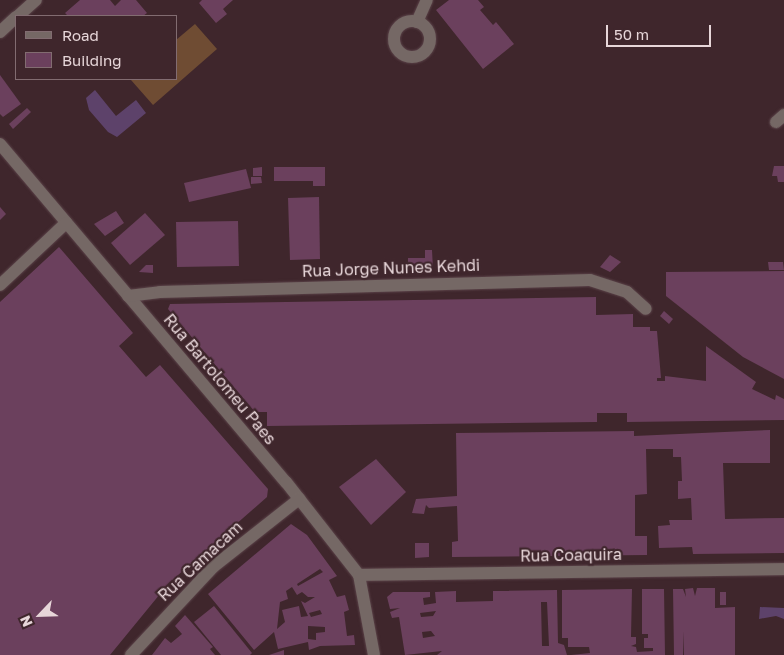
<!DOCTYPE html>
<html>
<head>
<meta charset="utf-8">
<style>
  body { margin:0 }
  #map { position:relative; width:784px; height:655px; overflow:hidden; background:#3f262c; font-family:"Golos Text",sans-serif }
  div>[style] { position:absolute }
  .green>* { inset:0; background:#6f4c33 }
  .water>* { inset:0; background:#5d426a }
  .building>* { inset:0; background:#6b405d }
  .roads { filter:drop-shadow(0 0 1px #5a4248) drop-shadow(0 0 1px #5a4248) }
  .minor>* { height:12px; margin:-6px; padding:0 6px; transform-origin:6px; border-radius:6px; background:#756865 }
  .minor>.ring { margin:-6px; padding:0; box-sizing:content-box; background:none; border:12px solid #756865; border-radius:50% }
  span { translate:-50% -50%; white-space:nowrap; text-align:center; line-height:1.15; -webkit-text-stroke:4.5px #3f262c; paint-order:stroke }
  .street-label { font-size:16px; color:#e7d6d9 }
  .legend { position:absolute; left:15px; top:15px; width:162px; height:65px; box-sizing:border-box; background:#3f262c; border:1px solid #826c71; margin:0; padding:6px 9px; list-style:none; font-size:15px; color:#e7d6d9 }
  .legend li { display:flex; align-items:center; gap:10px; height:25px }
  .legend b { width:25px; border:1px solid #826c71 }
  .north { position:absolute; left:15px; top:590px; width:50px; height:50px; -webkit-text-stroke:4px #3f262c; paint-order:stroke; rotate:246deg; font-size:14px; font-weight:700; line-height:20px; text-align:center; color:#e7d6d9 }
  .north::after { content:''; display:block; margin:auto; width:18px; height:22px; background:#e7d6d9; clip-path:polygon(50% 0,100% 100%,50% 72%,0 100%) }
  .scale { position:absolute; left:606px; top:25px; width:105px; height:22px; box-sizing:border-box; border:2px solid #e7d6d9; border-top:0; padding-left:6px; font-size:15px; line-height:18px; white-space:nowrap; color:#e7d6d9; -webkit-text-stroke:4px #3f262c; paint-order:stroke }
</style>
</head>
<body>
<div id="map">
  <div class="green">
    <i style="clip-path:polygon(195px 24px,217px 49px,153px 105px,131px 80px,176px 79px,176px 40px)"></i>
  </div>
  <div class="water">
    <i style="clip-path:polygon(95px 90px,116px 116px,136px 100px,146px 113px,117px 137px,108px 132px,89px 110px,86px 98px)"></i>
    <i style="clip-path:polygon(760px 607px,784px 608px,784px 619px,776px 616px,759px 619px)"></i>
  </div>
  <div class="building">
    <i style="clip-path:polygon(80px 0,110px 0,115px 6px,121px 0,136px 0,147px 13px,143px 16px,68px 16px,65px 13px)"></i>
    <i style="clip-path:polygon(202px 0,233px 0,223px 9px,227px 14px,216px 23px,199px 3px)"></i>
    <i style="clip-path:polygon(449px 0,478px 0,484px 7px,480px 10px,493px 25px,496px 22px,514px 44px,483px 69px,436px 10px)"></i>
    <i style="clip-path:polygon(0 75px,21px 104px,3px 117px,0 114px)"></i>
    <i style="clip-path:polygon(27px 108px,31px 112px,13px 129px,9px 124px)"></i>
    <i style="clip-path:polygon(774px 166px,784px 166px,784px 182px,778px 182px,777px 176px,772px 176px)"></i>
    <i style="clip-path:polygon(262px 167px,262px 176px,253px 176px,253px 168px)"></i>
    <i style="clip-path:polygon(274px 167px,325px 167px,325px 186px,313px 186px,313px 181px,274px 181px)"></i>
    <i style="clip-path:polygon(246px 169px,251px 188px,189px 202px,184px 183px)"></i>
    <i style="clip-path:polygon(251px 177px,261px 177px,262px 183px,251px 184px)"></i>
    <i style="clip-path:polygon(319px 197px,320px 259px,290px 260px,288px 198px)"></i>
    <i style="clip-path:polygon(0 207px,6px 214px,0 220px)"></i>
    <i style="clip-path:polygon(116px 211px,124px 223px,105px 236px,94px 224px)"></i>
    <i style="clip-path:polygon(145px 213px,165px 235px,130px 265px,111px 243px)"></i>
    <i style="clip-path:polygon(238px 221px,239px 266px,177px 267px,176px 222px)"></i>
    <i style="clip-path:polygon(59px 247px,133px 333px,119px 346px,146px 377px,160px 365px,268px 489px,267px 497px,169px 583px,110px 655px,0 655px,0 302px)"></i>
    <i style="clip-path:polygon(425px 250px,432px 250px,433px 269px,408px 269px,408px 258px,425px 258px)"></i>
    <i style="clip-path:polygon(610px 255px,621px 262px,610px 272px,600px 267px)"></i>
    <i style="clip-path:polygon(768px 262px,783px 262px,784px 270px,769px 270px)"></i>
    <i style="clip-path:polygon(146px 265px,153px 265px,153px 273px,139px 272px)"></i>
    <i style="clip-path:polygon(784px 271px,784px 379px,743px 357px,666px 296px,666px 272px)"></i>
    <i style="clip-path:polygon(596px 297px,596px 315px,633px 314px,633px 327px,650px 327px,650px 331px,657px 331px,661px 378px,657px 378px,657px 381px,665px 381px,665px 376px,706px 381px,706px 346px,756px 382px,752px 389px,775px 400px,776px 395px,784px 399px,784px 420px,627px 422px,627px 413px,597px 413px,597px 422px,267px 426px,267px 412px,255px 412px,168px 309px,170px 304px)"></i>
    <i style="clip-path:polygon(664px 311px,673px 319px,669px 324px,660px 316px)"></i>
    <i style="clip-path:polygon(770px 430px,770px 463px,723px 463px,725px 519px,784px 518px,784px 553px,693px 554px,692px 547px,659px 548px,658px 526px,670px 525px,669px 520px,692px 520px,691px 498px,678px 499px,678px 481px,682px 481px,681px 457px,673px 457px,673px 449px,646px 449px,647px 494px,635px 495px,635px 536px,647px 536px,647px 555px,452px 557px,452px 542px,458px 541px,457px 506px,429px 508px,426px 505px,424px 514px,412px 513px,416px 499px,457px 496px,456px 433px,634px 431px,634px 436px)"></i>
    <i style="clip-path:polygon(376px 459px,406px 492px,371px 525px,339px 487px)"></i>
    <i style="clip-path:polygon(evenodd,291px 524px,307px 535px,337px 576px,329px 580px,337px 597px,345px 595px,349px 610px,344px 612px,347px 636px,354px 635px,355px 645px,320px 646px,309px 650px,308px 642px,278px 649px,274px 632px,254px 650px,208px 594px,291px 524px,320px 569px,323px 572px,298px 586px,297px 584px,320px 569px,291px 524px,292px 587px,297px 595px,302px 592px,308px 597px,315px 597px,305px 603px,301px 601px,308px 616px,301px 617px,299px 606px,282px 610px,285px 622px,277px 629px,280px 602px,288px 599px,286px 591px,292px 587px,291px 524px,320px 610px,322px 614px,311px 617px,309px 613px,320px 610px,291px 524px,308px 626px,325px 627px,325px 632px,316px 633px,316px 640px,308px 639px,308px 626px)"></i>
    <i style="clip-path:polygon(415px 543px,429px 543px,429px 557px,415px 558px)"></i>
    <i style="clip-path:polygon(693px 588px,695px 596px,697px 588px,715px 588px,715px 608px,735px 607px,735px 655px,684px 655px,683px 631px,683px 655px,674px 655px,673px 589px,683px 589px,686px 597px,685px 589px)"></i>
    <i style="clip-path:polygon(632px 589px,631px 637px,636px 637px,636px 644px,631px 646px,636px 647px,637px 652px,653px 651px,653px 648px,644px 648px,644px 638px,648px 638px,648px 634px,642px 634px,642px 589px,664px 589px,665px 655px,571px 655px,590px 653px,589px 647px,568px 647px,568px 638px,562px 638px,562px 590px)"></i>
    <i style="clip-path:polygon(evenodd,557px 590px,558px 643px,564px 645px,567px 655px,437px 655px,442px 651px,405px 655px,399px 617px,392px 618px,390px 612px,400px 608px,390px 609px,387px 597px,393px 592px,430px 592px,430px 597px,423px 598px,424px 605px,436px 603px,435px 592px,456px 591px,456px 602px,493px 601px,493px 591px,557px 590px,541px 602px,547px 602px,549px 646px,542px 646px,541px 602px,557px 590px,436px 611px,433px 616px,421px 617px,420px 613px,436px 611px,557px 590px,431px 631px,435px 636px,423px 638px,422px 632px,431px 631px)"></i>
    <i style="clip-path:polygon(720px 592px,726px 592px,726px 605px,720px 605px)"></i>
    <i style="clip-path:polygon(214px 606px,252px 653px,250px 655px,221px 655px,194px 622px)"></i>
    <i style="clip-path:polygon(185px 615px,213px 647px,210px 649px,215px 655px,152px 655px,165px 638px,171px 643px,182px 634px,175px 626px)"></i>
    <i style="clip-path:polygon(284px 650px,284px 655px,269px 655px)"></i>
  </div>
  <div class="roads">
    <div class="minor">
      <i style="left:18px;top:16px;width:24px;rotate:-42deg"></i>
      <i class="ring" style="left:394px;top:21px;width:24px;height:24px"></i>
      <i style="left:417px;top:22px;width:24px;rotate:-66deg"></i>
      <i style="left:0;top:32px;width:22px;rotate:-43deg"></i>
      <i style="left:776px;top:122px;width:11px;rotate:-41deg"></i>
      <i style="left:0;top:144px;width:443px;rotate:49.8deg"></i>
      <i style="left:286px;top:482px;width:118px;rotate:51.9deg"></i>
      <i style="left:359px;top:575px;width:81px;rotate:79.4deg"></i>
      <i style="left:0;top:285px;width:91px;rotate:-43.2deg"></i>
      <i style="left:128px;top:296px;width:32px;rotate:-7deg"></i>
      <i style="left:160px;top:292px;width:430px;rotate:-1.6deg"></i>
      <i style="left:590px;top:280px;width:39px;rotate:18deg"></i>
      <i style="left:627px;top:292px;width:25px;rotate:42deg"></i>
      <i style="left:359px;top:575px;width:425px;rotate:-0.8deg"></i>
      <i style="left:131px;top:655px;width:120px;rotate:-47deg"></i>
      <i style="left:213px;top:567px;width:110px;rotate:-38.3deg"></i>
    </div>
  </div>
  <div class="street-label">
    <span style="left:391px;top:268px;rotate:-2deg">Rua Jorge Nunes Kehdi</span>
    <span style="left:220px;top:379px;rotate:50deg">Rua Bartolomeu Paes</span>
    <span style="left:571px;top:555px;rotate:-1deg">Rua Coaquira</span>
    <span style="left:200px;top:561px;rotate:-43deg">Rua Camacam</span>
  </div>
  <ul class="legend">
  <li><b style="height:6px;background:#756865"></b>Road</li>
  <li><b style="height:14px;background:#6b405d"></b>Building</li>
  </ul>
  <div class="north">N</div>
  <div class="scale">50 m</div>
</div>
</body>
</html>
